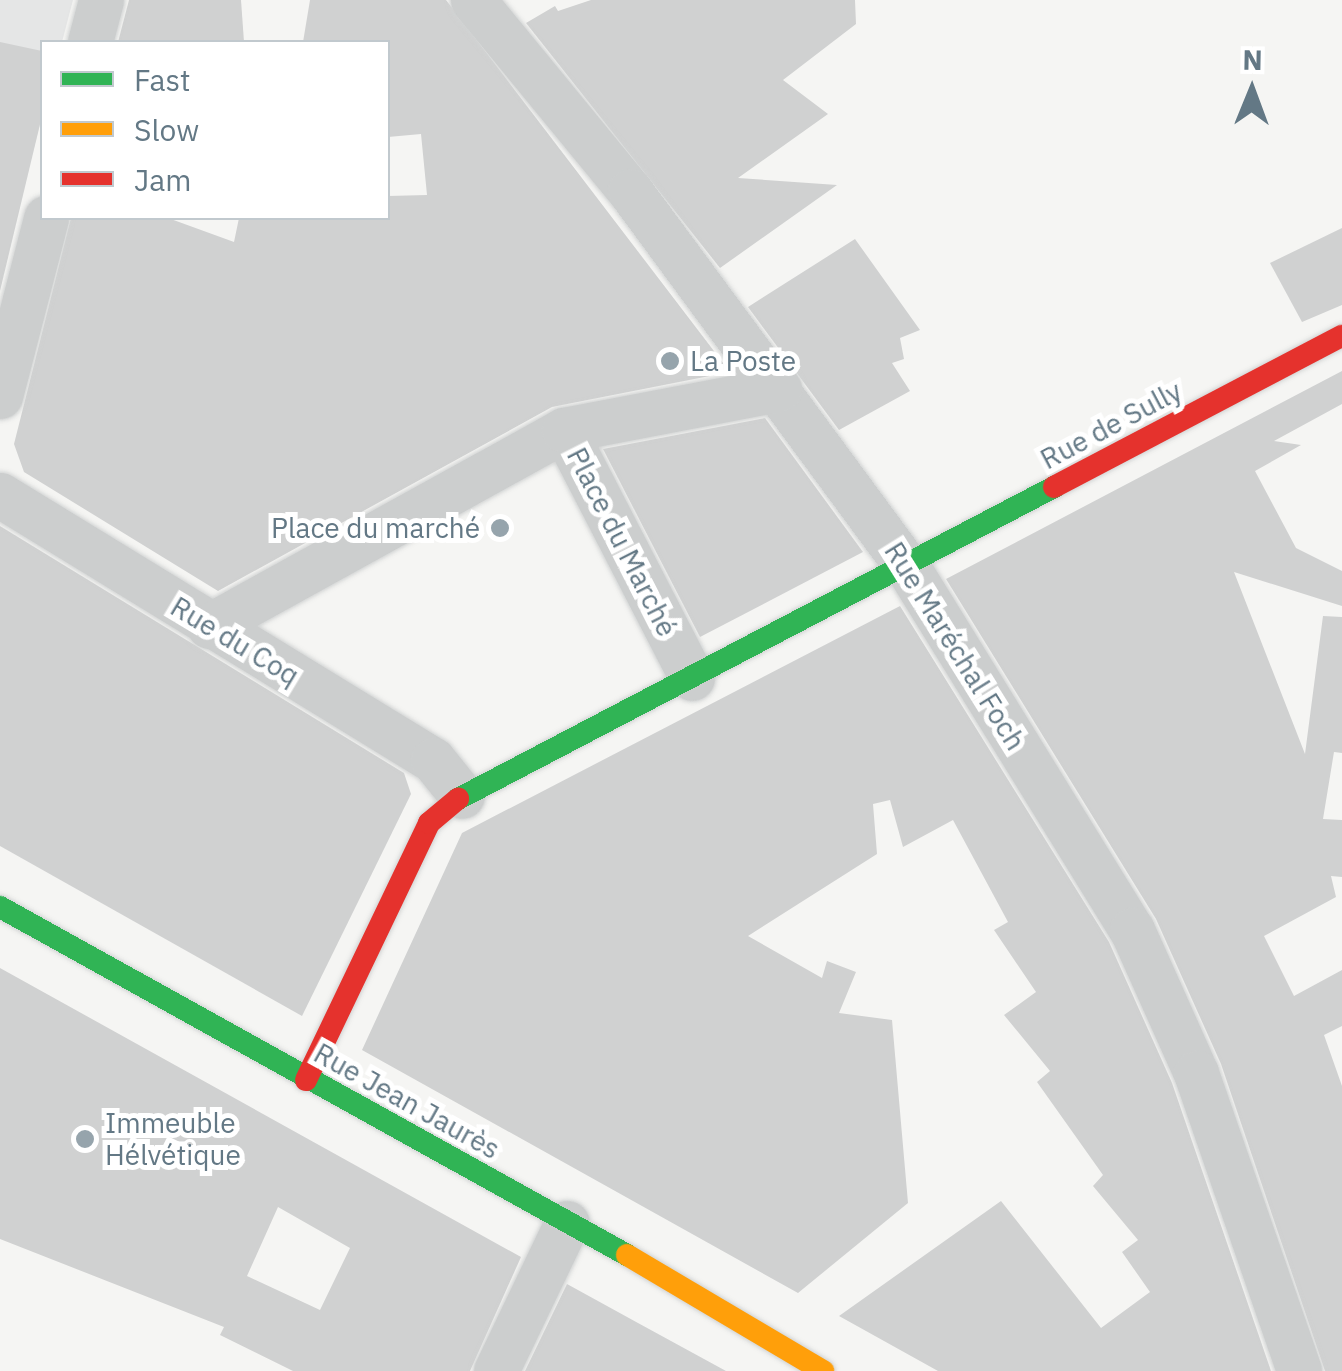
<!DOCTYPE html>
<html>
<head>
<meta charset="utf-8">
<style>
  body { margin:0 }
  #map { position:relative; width:1342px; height:1371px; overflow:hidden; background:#f5f5f3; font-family:"IBM Plex Sans",sans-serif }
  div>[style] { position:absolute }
  .built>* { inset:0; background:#e5e6e6 }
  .building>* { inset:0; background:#d0d1d1 }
  .roads { filter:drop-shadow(0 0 2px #d1d3d3) drop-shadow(0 0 2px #d1d3d3) }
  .street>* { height:45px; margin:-22.5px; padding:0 22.5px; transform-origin:22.5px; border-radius:22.5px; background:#cccece }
  .fast>* { height:22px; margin:-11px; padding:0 11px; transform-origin:11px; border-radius:11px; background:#30b455 }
  .slow>* { height:22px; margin:-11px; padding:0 11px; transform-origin:11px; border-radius:11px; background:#ff9f0a }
  .jam>* { height:22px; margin:-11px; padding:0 11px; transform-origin:11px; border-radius:11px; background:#e5322d }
  .dots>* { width:28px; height:28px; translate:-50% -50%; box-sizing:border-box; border:5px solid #fff; border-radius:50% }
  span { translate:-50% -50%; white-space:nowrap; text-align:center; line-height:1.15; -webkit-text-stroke:10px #fff; paint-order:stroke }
  .poi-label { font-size:28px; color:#637885 }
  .left { translate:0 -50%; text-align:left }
  .right { translate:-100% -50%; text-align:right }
  .street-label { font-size:28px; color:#637885 }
  .legend { position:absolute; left:40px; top:40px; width:350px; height:180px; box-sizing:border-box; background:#fff; border:2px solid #c1c9ce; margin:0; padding:12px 18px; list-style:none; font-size:30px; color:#637885 }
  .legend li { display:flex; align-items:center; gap:20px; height:50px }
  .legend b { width:50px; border:2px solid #c1c9ce }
  .north { position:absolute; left:1202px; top:40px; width:100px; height:100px; -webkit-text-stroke:8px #fff; paint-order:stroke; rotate:1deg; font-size:28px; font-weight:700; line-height:40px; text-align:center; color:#637885 }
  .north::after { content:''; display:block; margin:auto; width:35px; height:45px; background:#637885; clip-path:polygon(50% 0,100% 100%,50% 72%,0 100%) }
</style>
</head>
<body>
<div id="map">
  <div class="built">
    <i style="clip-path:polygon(0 0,73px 0,62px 42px,42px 42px,42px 116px,18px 211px,0 207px)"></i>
  </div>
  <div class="building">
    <i style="clip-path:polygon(129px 0,241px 0,244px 42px,118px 42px)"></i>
    <i style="clip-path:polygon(310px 0,446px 0,730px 372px,552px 407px,218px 591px,24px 472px,14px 444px,71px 218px,168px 218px,234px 242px,239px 218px,388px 218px,388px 196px,427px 195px,421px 134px,388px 137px,388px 42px,303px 42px)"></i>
    <i style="clip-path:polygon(591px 0,855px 0,856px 24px,783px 80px,828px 114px,738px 178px,837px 185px,720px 268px,526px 23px,555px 6px,558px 11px)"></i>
    <i style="clip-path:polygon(0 42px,42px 51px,42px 116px,0 291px)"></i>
    <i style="clip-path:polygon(1342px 228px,1342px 305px,1302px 322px,1270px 263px)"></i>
    <i style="clip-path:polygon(855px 239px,920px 330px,900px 338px,904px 359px,892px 363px,910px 391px,839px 430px,748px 307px)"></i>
    <i style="clip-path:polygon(1342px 371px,1342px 404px,1274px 441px,1301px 445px,1255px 471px,1296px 548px,1342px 571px,1342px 606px,1234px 572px,1305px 754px,1323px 616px,1342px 617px,1342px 753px,1334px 752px,1323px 819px,1342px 820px,1342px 877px,1331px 876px,1336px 897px,1264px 936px,1294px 996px,1342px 970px,1342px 1026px,1324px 1035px,1342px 1086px,1342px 1371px,1325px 1371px,1221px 1064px,1156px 919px,946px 579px)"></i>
    <i style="clip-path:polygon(765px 418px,863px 552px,700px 637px,603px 449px)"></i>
    <i style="clip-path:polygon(0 526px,404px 773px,411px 794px,302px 1016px,0 846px)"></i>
    <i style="clip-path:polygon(900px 606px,1109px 942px,1172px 1083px,1271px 1371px,938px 1371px,839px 1316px,1001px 1201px,1101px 1328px,1150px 1292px,1122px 1252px,1138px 1240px,1093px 1186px,1103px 1175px,1037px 1082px,1050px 1071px,1004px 1015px,1036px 992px,994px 930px,1008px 922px,953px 820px,903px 847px,890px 800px,873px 804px,877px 854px,748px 936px,822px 978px,827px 961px,856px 972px,839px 1013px,892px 1020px,908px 1203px,798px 1293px,362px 1050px,462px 833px)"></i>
    <i style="clip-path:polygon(evenodd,0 968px,521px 1257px,470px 1371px,293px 1371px,220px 1335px,224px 1327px,0 1239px,0 968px,278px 1207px,350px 1248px,320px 1310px,247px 1276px,278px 1207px)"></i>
    <i style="clip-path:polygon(567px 1284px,638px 1323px,726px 1371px,525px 1371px)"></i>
  </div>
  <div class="roads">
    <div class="street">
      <i style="left:473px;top:0;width:247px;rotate:50.6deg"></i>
      <i style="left:630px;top:191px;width:468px;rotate:53.6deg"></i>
      <i style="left:908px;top:568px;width:426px;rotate:58.3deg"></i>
      <i style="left:1132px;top:930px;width:157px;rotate:65.9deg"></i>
      <i style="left:1196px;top:1073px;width:315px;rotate:70.9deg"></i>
      <i style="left:90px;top:42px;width:43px;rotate:-75.3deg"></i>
      <i style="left:0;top:396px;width:184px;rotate:-75.5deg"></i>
      <i style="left:564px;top:430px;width:279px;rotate:62.7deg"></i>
      <i style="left:0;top:495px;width:508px;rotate:31.47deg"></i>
      <i style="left:433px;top:760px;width:46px;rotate:51.1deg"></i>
      <i style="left:209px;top:626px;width:406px;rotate:-28.9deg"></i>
      <i style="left:564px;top:430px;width:219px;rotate:-10.8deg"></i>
      <i style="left:496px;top:1371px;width:164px;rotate:-64.4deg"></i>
    </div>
    <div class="fast">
      <i style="left:458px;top:799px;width:673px;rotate:-27.63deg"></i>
      <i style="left:0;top:907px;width:717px;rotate:29.03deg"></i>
    </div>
    <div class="slow">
      <i style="left:627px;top:1255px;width:228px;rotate:30.6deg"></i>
    </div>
    <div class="jam">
      <i style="left:1054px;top:487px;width:325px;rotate:-27.7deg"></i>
      <i style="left:306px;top:1080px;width:285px;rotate:-64.4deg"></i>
      <i style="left:429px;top:823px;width:38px;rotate:-40deg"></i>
    </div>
  </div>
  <div class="dots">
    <i style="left:670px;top:361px;background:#96a4ac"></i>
    <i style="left:500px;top:528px;background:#96a4ac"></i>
    <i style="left:85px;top:1139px;background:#96a4ac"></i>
  </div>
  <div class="poi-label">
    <span class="left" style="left:690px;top:361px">La Poste</span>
    <span class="right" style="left:480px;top:528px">Place du marché</span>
    <span class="left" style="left:105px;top:1139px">Immeuble<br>Hélvétique</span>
  </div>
  <div class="street-label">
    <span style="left:1111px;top:425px;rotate:-28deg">Rue de Sully</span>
    <span style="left:622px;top:542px;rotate:63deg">Place du Marché</span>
    <span style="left:235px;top:641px;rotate:31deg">Rue du Coq</span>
    <span style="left:955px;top:646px;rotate:58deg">Rue Maréchal Foch</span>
    <span style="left:407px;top:1101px;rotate:29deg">Rue Jean Jaurès</span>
  </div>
  <ul class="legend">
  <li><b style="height:12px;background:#30b455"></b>Fast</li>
  <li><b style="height:12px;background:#ff9f0a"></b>Slow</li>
  <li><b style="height:12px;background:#e5322d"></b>Jam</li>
  </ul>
  <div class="north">N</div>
</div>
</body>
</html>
